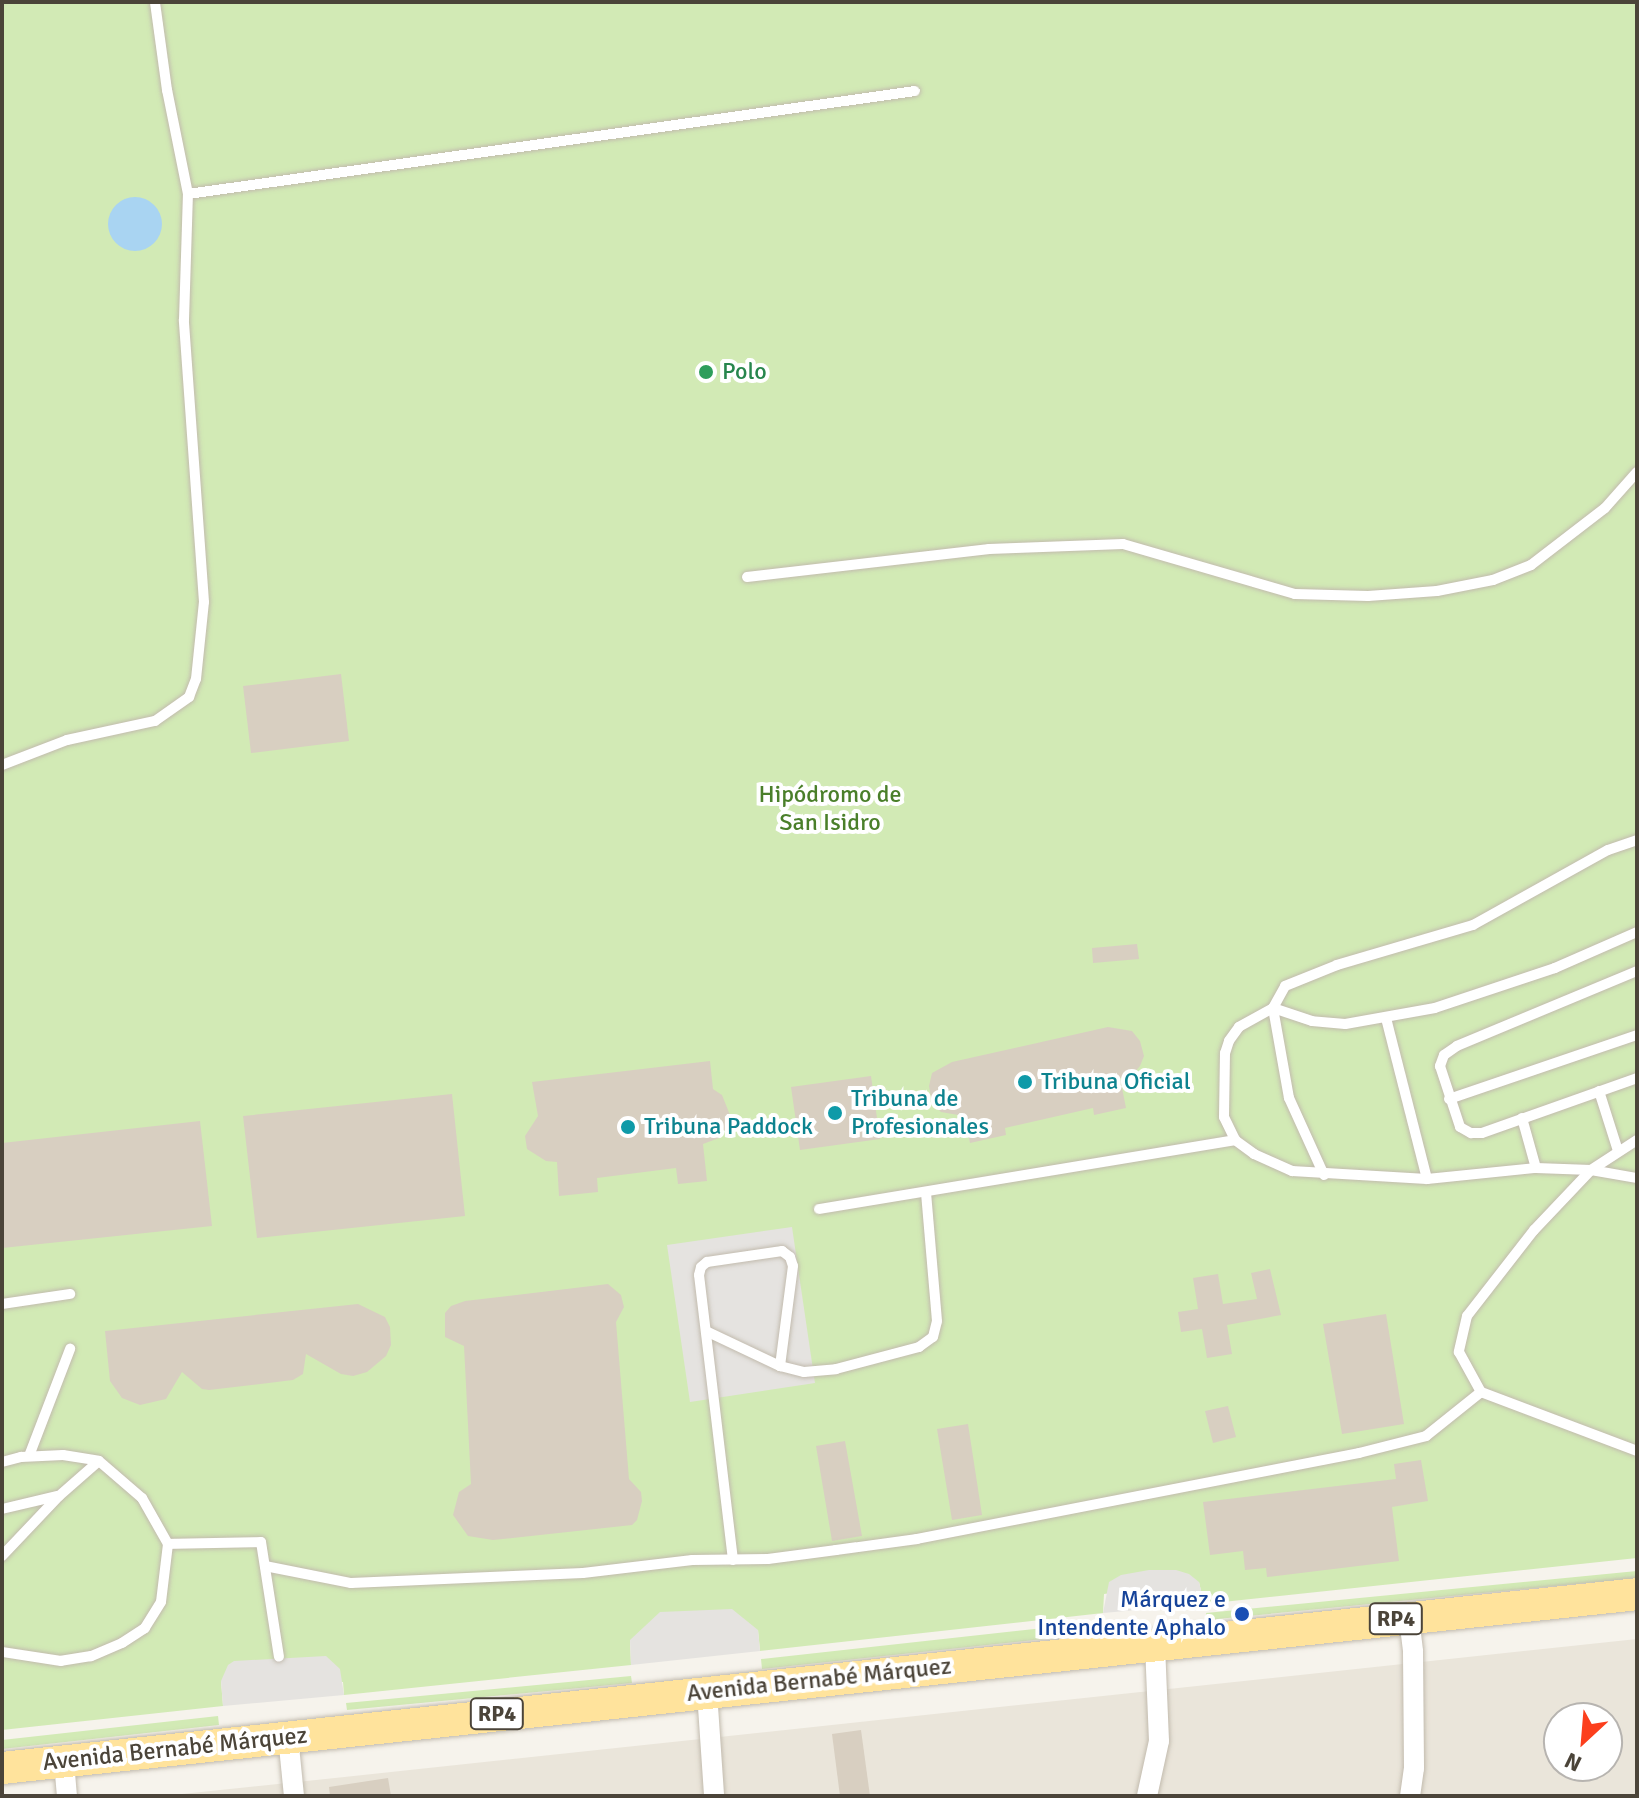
<!DOCTYPE html>
<html>
<head>
<meta charset="utf-8">
<style>
  body { margin:0 }
  #map { position:relative; width:1639px; height:1798px; overflow:hidden; background:#f6f3ec; font-family:Signika,sans-serif }
  div>[style] { position:absolute }
  .residential>* { inset:0; background:#eae5da }
  .green>* { inset:0; background:#d2eab5 }
  .parking>* { inset:0; background:#e5e3e0 }
  .water>* { inset:0; background:#a9d4f2 }
  .round { border-radius:50% }
  .building>* { inset:0; background:#d8cfc1 }
  .roads { filter:drop-shadow(0 0 2px #c2bbae) drop-shadow(0 0 2px #c2bbae) }
  .lane>* { height:10px; margin:-5px; padding:0 5px; transform-origin:5px; border-radius:5px; background:#fff }
  .street>* { height:20px; margin:-10px; padding:0 10px; transform-origin:10px; border-radius:10px; background:#fff }
  .primary>* { height:32px; margin:-16px; padding:0 16px; transform-origin:16px; border-radius:16px; background:#ffe39c }
  .dots>* { width:22px; height:22px; translate:-50% -50%; box-sizing:border-box; border:4px solid #fff; border-radius:50% }
  span { translate:-50% -50%; white-space:nowrap; text-align:center; line-height:1.15; -webkit-text-stroke:8px #fff; paint-order:stroke }
  .shield-label span { padding:2px 6px; background:#fff; border:2px solid; border-radius:6px; -webkit-text-stroke-width:0 }
  .shield-label { font-size:22px; color:#4b4439; font-weight:700 }
  .leisure-label { font-size:24px; color:#27864d }
  .left { translate:0 -50%; text-align:left }
  .park-label { font-size:24px; color:#4a7f2a }
  .culture-label { font-size:24px; color:#0d838f }
  .transit-label { font-size:24px; color:#164399 }
  .right { translate:-100% -50%; text-align:right }
  .street-label { font-size:24px; color:#4b4439 }
  .frame { position:absolute; inset:0; border:4px solid #4b4439; pointer-events:none }
  .north { position:absolute; left:1543px; top:1702px; width:80px; height:80px; box-sizing:border-box; background:#fff; border:2px solid #b7b4b0; border-radius:50%; rotate:206deg; font-size:22px; font-weight:700; line-height:32px; text-align:center; color:#4b4439 }
  .north::after { content:''; display:block; margin:auto; width:28px; height:36px; background:#fc3f1d; clip-path:polygon(50% 0,100% 100%,50% 72%,0 100%) }
</style>
</head>
<body>
<div id="map">
  <div class="residential">
    <i style="clip-path:polygon(evenodd,1637px 1639px,1637px 1796px,163px 1796px,335px 1778px,1637px 1639px,1559px 1718px,1607px 1718px,1607px 1766px,1559px 1766px,1559px 1718px)"></i>
  </div>
  <div class="green">
    <i style="clip-path:polygon(2px 2px,1637px 2px,1637px 1558px,1204px 1604px,1199px 1582px,1104px 1594px,1103px 1613px,760px 1651px,758px 1630px,630px 1640px,631px 1665px,344px 1695px,343px 1682px,221px 1681px,223px 1706px,2px 1730px)"></i>
    <i style="clip-path:polygon(1637px 1571px,1637px 1578px,1207px 1620px,1206px 1613px)"></i>
    <i style="clip-path:polygon(1089px 1623px,1090px 1634px,762px 1669px,761px 1659px)"></i>
    <i style="clip-path:polygon(631px 1676px,632px 1683px,347px 1710px,346px 1703px)"></i>
    <i style="clip-path:polygon(218px 1716px,219px 1725px,2px 1749px,2px 1740px)"></i>
  </div>
  <div class="parking">
    <i style="clip-path:polygon(792px 1227px,815px 1383px,690px 1402px,667px 1245px)"></i>
    <i style="clip-path:polygon(1149px 1570px,1176px 1570px,1189px 1574px,1199px 1582px,1204px 1604px,1103px 1613px,1109px 1582px,1121px 1575px)"></i>
    <i style="clip-path:polygon(732px 1609px,758px 1630px,760px 1651px,631px 1665px,630px 1640px,660px 1612px)"></i>
    <i style="clip-path:polygon(326px 1656px,340px 1669px,344px 1695px,223px 1706px,221px 1681px,228px 1665px,234px 1661px)"></i>
  </div>
  <div class="water">
    <i class="round" style="left:108px;top:197px;width:54px;height:54px"></i>
  </div>
  <div class="building">
    <i style="clip-path:polygon(341px 674px,349px 741px,251px 753px,243px 686px)"></i>
    <i style="clip-path:polygon(1137px 944px,1139px 959px,1093px 963px,1092px 948px)"></i>
    <i style="clip-path:polygon(1108px 1027px,1132px 1031px,1140px 1041px,1144px 1056px,1140px 1066px,1133px 1074px,1120px 1078px,1126px 1108px,1094px 1115px,1093px 1108px,1005px 1128px,1006px 1135px,970px 1143px,964px 1116px,941px 1112px,932px 1103px,929px 1086px,932px 1073px,952px 1062px)"></i>
    <i style="clip-path:polygon(710px 1061px,713px 1089px,722px 1095px,732px 1120px,719px 1138px,703px 1144px,707px 1181px,678px 1184px,676px 1168px,597px 1178px,598px 1192px,559px 1196px,557px 1162px,546px 1161px,527px 1149px,525px 1136px,538px 1116px,532px 1082px)"></i>
    <i style="clip-path:polygon(871px 1076px,880px 1139px,800px 1150px,791px 1087px)"></i>
    <i style="clip-path:polygon(452px 1094px,465px 1216px,257px 1238px,243px 1116px)"></i>
    <i style="clip-path:polygon(200px 1121px,212px 1226px,2px 1248px,2px 1143px)"></i>
    <i style="clip-path:polygon(1270px 1269px,1281px 1315px,1227px 1325px,1232px 1354px,1207px 1358px,1202px 1329px,1181px 1332px,1178px 1312px,1198px 1309px,1193px 1278px,1218px 1274px,1223px 1304px,1257px 1299px,1251px 1273px)"></i>
    <i style="clip-path:polygon(608px 1284px,621px 1295px,624px 1307px,616px 1322px,629px 1479px,641px 1492px,642px 1501px,637px 1520px,632px 1525px,493px 1540px,468px 1536px,453px 1515px,459px 1492px,471px 1484px,464px 1346px,445px 1337px,445px 1313px,451px 1306px,465px 1301px)"></i>
    <i style="clip-path:polygon(358px 1304px,385px 1317px,390px 1327px,391px 1345px,386px 1356px,367px 1372px,353px 1376px,341px 1374px,306px 1354px,303px 1374px,293px 1380px,209px 1390px,202px 1389px,182px 1372px,166px 1399px,140px 1405px,122px 1398px,110px 1381px,105px 1331px)"></i>
    <i style="clip-path:polygon(1386px 1314px,1404px 1424px,1342px 1434px,1323px 1324px)"></i>
    <i style="clip-path:polygon(1228px 1406px,1236px 1437px,1213px 1443px,1205px 1411px)"></i>
    <i style="clip-path:polygon(968px 1424px,982px 1515px,952px 1520px,937px 1429px)"></i>
    <i style="clip-path:polygon(845px 1441px,862px 1536px,832px 1541px,816px 1446px)"></i>
    <i style="clip-path:polygon(1421px 1460px,1428px 1501px,1392px 1507px,1399px 1561px,1267px 1577px,1266px 1568px,1245px 1570px,1243px 1551px,1210px 1555px,1203px 1502px,1396px 1479px,1394px 1464px)"></i>
    <i style="clip-path:polygon(861px 1730px,870px 1796px,840px 1796px,832px 1734px)"></i>
    <i style="clip-path:polygon(388px 1778px,391px 1796px,330px 1796px,329px 1787px)"></i>
  </div>
  <div class="roads">
    <div class="lane">
      <i style="left:188px;top:194px;width:734px;rotate:-8.06deg"></i>
      <i style="left:747px;top:577px;width:244px;rotate:-6.6deg"></i>
      <i style="left:989px;top:549px;width:134px;rotate:-2.1deg"></i>
      <i style="left:1123px;top:544px;width:179px;rotate:16.2deg"></i>
      <i style="left:1295px;top:594px;width:73px;rotate:1.6deg"></i>
      <i style="left:1368px;top:596px;width:69px;rotate:-4.1deg"></i>
      <i style="left:1437px;top:591px;width:57px;rotate:-11.1deg"></i>
      <i style="left:1493px;top:580px;width:41px;rotate:-21.5deg"></i>
      <i style="left:1531px;top:565px;width:93px;rotate:-37.6deg"></i>
      <i style="left:1605px;top:508px;width:48px;rotate:-48.4deg"></i>
      <i style="left:2px;top:765px;width:70px;rotate:-21deg"></i>
      <i style="left:67px;top:740px;width:90px;rotate:-12.2deg"></i>
      <i style="left:155px;top:721px;width:42px;rotate:-35.2deg"></i>
      <i style="left:189px;top:697px;width:19px;rotate:-69deg"></i>
      <i style="left:196px;top:679px;width:77px;rotate:-84.1deg"></i>
      <i style="left:204px;top:602px;width:283px;rotate:-94.1deg"></i>
      <i style="left:184px;top:320px;width:126px;rotate:-88.2deg"></i>
      <i style="left:188px;top:194px;width:106px;rotate:-101.4deg"></i>
      <i style="left:167px;top:90px;width:89px;rotate:-97.8deg"></i>
      <i style="left:1637px;top:932px;width:90px;rotate:156.3deg"></i>
      <i style="left:1555px;top:968px;width:126px;rotate:161.6deg"></i>
      <i style="left:1435px;top:1008px;width:91px;rotate:169.9deg"></i>
      <i style="left:1345px;top:1024px;width:33px;rotate:-175deg"></i>
      <i style="left:1312px;top:1021px;width:41px;rotate:-161.6deg"></i>
      <i style="left:1273px;top:1008px;width:39px;rotate:151deg"></i>
      <i style="left:1239px;top:1027px;width:17px;rotate:126deg"></i>
      <i style="left:1229px;top:1041px;width:13px;rotate:108deg"></i>
      <i style="left:1225px;top:1053px;width:64px;rotate:90.9deg"></i>
      <i style="left:1224px;top:1117px;width:25px;rotate:64deg"></i>
      <i style="left:1235px;top:1140px;width:24px;rotate:36deg"></i>
      <i style="left:1254px;top:1154px;width:42px;rotate:24.1deg"></i>
      <i style="left:1292px;top:1171px;width:135px;rotate:3.4deg"></i>
      <i style="left:1427px;top:1179px;width:110px;rotate:-5.8deg"></i>
      <i style="left:1536px;top:1168px;width:55px;rotate:2.1deg"></i>
      <i style="left:1591px;top:1170px;width:47px;rotate:9.9deg"></i>
      <i style="left:1637px;top:971px;width:195px;rotate:157.4deg"></i>
      <i style="left:1457px;top:1046px;width:16px;rotate:145deg"></i>
      <i style="left:1444px;top:1055px;width:12px;rotate:110deg"></i>
      <i style="left:1440px;top:1066px;width:64px;rotate:71.8deg"></i>
      <i style="left:1460px;top:1127px;width:13px;rotate:29deg"></i>
      <i style="left:1471px;top:1133px;width:11px"></i>
      <i style="left:1482px;top:1133px;width:164px;rotate:-19.5deg"></i>
      <i style="left:1386px;top:1018px;width:166px;rotate:75.7deg"></i>
      <i style="left:1599px;top:1091px;width:63px;rotate:72.4deg"></i>
      <i style="left:1449px;top:1099px;width:199px;rotate:-18.8deg"></i>
      <i style="left:1522px;top:1118px;width:52px;rotate:74.4deg"></i>
      <i style="left:1637px;top:1140px;width:55px;rotate:146.9deg"></i>
      <i style="left:1591px;top:1170px;width:83px;rotate:133.5deg"></i>
      <i style="left:1534px;top:1230px;width:109px;rotate:127.9deg"></i>
      <i style="left:1467px;top:1316px;width:37px;rotate:103deg"></i>
      <i style="left:1459px;top:1352px;width:46px;rotate:61.2deg"></i>
      <i style="left:1481px;top:1392px;width:167px;rotate:20.7deg"></i>
      <i style="left:1324px;top:1175px;width:85px;rotate:-114.4deg"></i>
      <i style="left:1289px;top:1098px;width:91px;rotate:-100.1deg"></i>
      <i style="left:1273px;top:1008px;width:25px;rotate:-61deg"></i>
      <i style="left:1285px;top:986px;width:56px;rotate:-22deg"></i>
      <i style="left:1337px;top:965px;width:142px;rotate:-16.4deg"></i>
      <i style="left:1473px;top:925px;width:154px;rotate:-29.1deg"></i>
      <i style="left:1608px;top:850px;width:31px;rotate:-19deg"></i>
      <i style="left:819px;top:1209px;width:422px;rotate:-9.4deg"></i>
      <i style="left:2px;top:1304px;width:69px;rotate:-8.4deg"></i>
      <i style="left:708px;top:1332px;width:80px;rotate:25.3deg"></i>
      <i style="left:780px;top:1366px;width:25px;rotate:14deg"></i>
      <i style="left:804px;top:1372px;width:32px;rotate:-5deg"></i>
      <i style="left:836px;top:1369px;width:86px;rotate:-14.8deg"></i>
      <i style="left:919px;top:1347px;width:17px;rotate:-36deg"></i>
      <i style="left:933px;top:1337px;width:16px;rotate:-76deg"></i>
      <i style="left:937px;top:1321px;width:129px;rotate:-94.9deg"></i>
      <i style="left:29px;top:1456px;width:115px;rotate:-69deg"></i>
      <i style="left:2px;top:1462px;width:20px;rotate:-15deg"></i>
      <i style="left:21px;top:1457px;width:42px;rotate:-2.7deg"></i>
      <i style="left:63px;top:1455px;width:36px;rotate:9deg"></i>
      <i style="left:99px;top:1461px;width:57px;rotate:40.7deg"></i>
      <i style="left:142px;top:1498px;width:53px;rotate:60.5deg"></i>
      <i style="left:168px;top:1544px;width:58px;rotate:96.9deg"></i>
      <i style="left:161px;top:1602px;width:31px;rotate:122deg"></i>
      <i style="left:145px;top:1628px;width:27px;rotate:147deg"></i>
      <i style="left:122px;top:1643px;width:34px;rotate:157deg"></i>
      <i style="left:91px;top:1656px;width:30px;rotate:171deg"></i>
      <i style="left:61px;top:1661px;width:60px;rotate:-171.3deg"></i>
      <i style="left:2px;top:1509px;width:57px;rotate:-13.3deg"></i>
      <i style="left:168px;top:1544px;width:93px;rotate:-1.2deg"></i>
      <i style="left:261px;top:1542px;width:116px;rotate:81.1deg"></i>
      <i style="left:2px;top:1556px;width:83px;rotate:-46.5deg"></i>
      <i style="left:59px;top:1496px;width:53px;rotate:-41.2deg"></i>
      <i style="left:733px;top:1560px;width:287px;rotate:-96.8deg"></i>
      <i style="left:699px;top:1275px;width:8px;rotate:-76deg"></i>
      <i style="left:701px;top:1267px;width:8px;rotate:-40deg"></i>
      <i style="left:707px;top:1262px;width:76px;rotate:-8.3deg"></i>
      <i style="left:782px;top:1251px;width:10px;rotate:37deg"></i>
      <i style="left:790px;top:1257px;width:9px;rotate:72deg"></i>
      <i style="left:793px;top:1266px;width:101px;rotate:97.4deg"></i>
      <i style="left:265px;top:1566px;width:88px;rotate:11.2deg"></i>
      <i style="left:351px;top:1583px;width:232px;rotate:-2.5deg"></i>
      <i style="left:583px;top:1573px;width:110px;rotate:-6.8deg"></i>
      <i style="left:692px;top:1560px;width:76px;rotate:-0.8deg"></i>
      <i style="left:768px;top:1559px;width:69px;rotate:-7.5deg"></i>
      <i style="left:836px;top:1550px;width:82px;rotate:-7.7deg"></i>
      <i style="left:917px;top:1539px;width:450px;rotate:-11deg"></i>
      <i style="left:1359px;top:1453px;width:69px;rotate:-14.2deg"></i>
      <i style="left:1426px;top:1436px;width:70px;rotate:-38.7deg"></i>
    </div>
    <div class="street">
      <i style="left:1409px;top:1618px;width:34px;rotate:83deg"></i>
      <i style="left:1413px;top:1652px;width:116px;rotate:89.5deg"></i>
      <i style="left:1414px;top:1768px;width:28px;rotate:98deg"></i>
      <i style="left:707px;top:1692px;width:104px;rotate:86.1deg"></i>
      <i style="left:288px;top:1736px;width:60px;rotate:84.3deg"></i>
      <i style="left:64px;top:1762px;width:34px;rotate:85deg"></i>
      <i style="left:1147px;top:1796px;width:56px;rotate:-77.7deg"></i>
      <i style="left:1159px;top:1741px;width:96px;rotate:-92.4deg"></i>
    </div>
    <div class="primary">
      <i style="left:2px;top:1768px;width:1644px;rotate:-6.07deg"></i>
    </div>
  </div>
  <div class="dots">
    <i style="left:706px;top:372px;background:#2e9e5b"></i>
    <i style="left:1025px;top:1082px;background:#0f9aa8"></i>
    <i style="left:835px;top:1113px;background:#0f9aa8"></i>
    <i style="left:628px;top:1127px;background:#0f9aa8"></i>
    <i style="left:1242px;top:1614px;background:#1a4fb4"></i>
  </div>
  <div class="shield-label">
    <span style="left:1396px;top:1619px">RP4</span>
    <span style="left:497px;top:1714px">RP4</span>
  </div>
  <div class="leisure-label">
    <span class="left" style="left:722px;top:372px">Polo</span>
  </div>
  <div class="park-label">
    <span style="left:830px;top:809px">Hipódromo de<br>San Isidro</span>
  </div>
  <div class="culture-label">
    <span class="left" style="left:1041px;top:1082px">Tribuna Oficial</span>
    <span class="left" style="left:851px;top:1113px">Tribuna de<br>Profesionales</span>
    <span class="left" style="left:644px;top:1127px">Tribuna Paddock</span>
  </div>
  <div class="transit-label">
    <span class="right" style="left:1226px;top:1614px">Márquez e<br>Intendente Aphalo</span>
  </div>
  <div class="street-label">
    <span style="left:819px;top:1680px;rotate:-6deg">Avenida Bernabé Márquez</span>
    <span style="left:175px;top:1749px;rotate:-6deg">Avenida Bernabé Márquez</span>
  </div>
  <div class="frame"></div>
  <div class="north">N</div>
</div>
</body>
</html>
